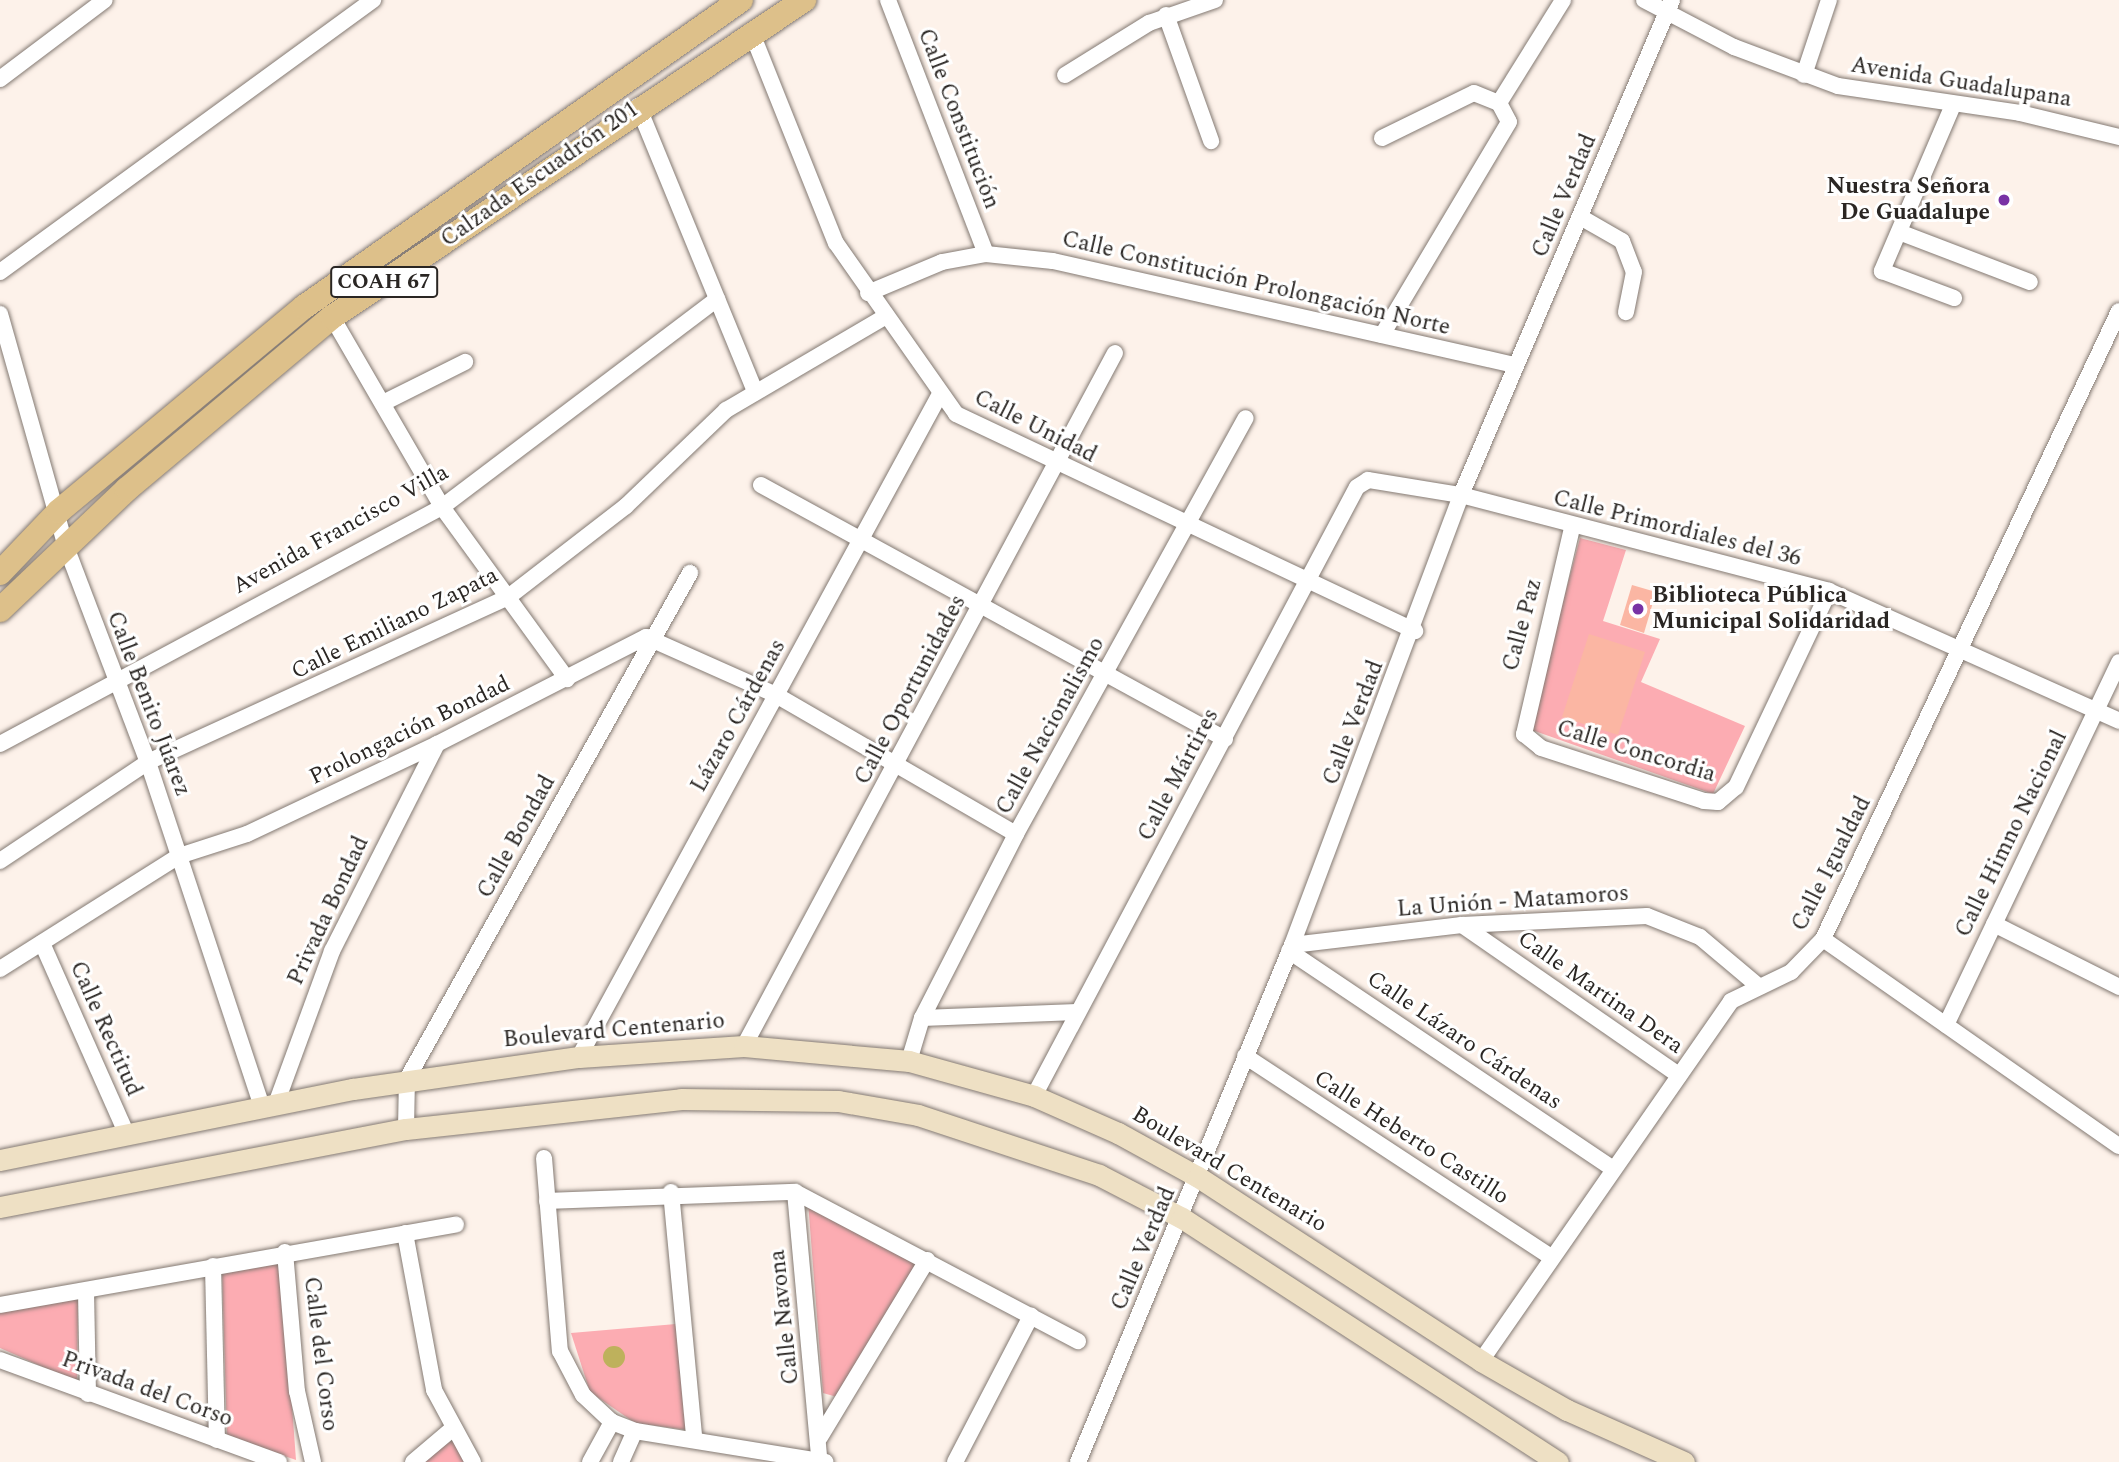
<!DOCTYPE html>
<html>
<head>
<meta charset="utf-8">
<style>
  body { margin:0 }
  #map { position:relative; width:2119px; height:1462px; overflow:hidden; background:#fdf2ea; font-family:Spectral,serif }
  div>[style] { position:absolute }
  .green>* { inset:0; background:#fcacb2 }
  .water>* { inset:0; background:#beb15c }
  .round { border-radius:50% }
  .building>* { inset:0; background:#fbb6a3 }
  .roads { filter:drop-shadow(0 0 2px #837972) drop-shadow(0 0 2px #837972) }
  .minor>* { height:16px; margin:-8px; padding:0 8px; transform-origin:8px; border-radius:8px; background:#fff }
  .secondary>* { height:21px; margin:-10.5px; padding:0 10.5px; transform-origin:10.5px; border-radius:10.5px; background:#eee0c4 }
  .primary>* { height:24px; margin:-12px; padding:0 12px; transform-origin:12px; border-radius:12px; background:#ddc08a }
  .dots>* { width:19px; height:19px; translate:-50% -50%; box-sizing:border-box; border:4px solid #fff; border-radius:50% }
  span { translate:-50% -50%; white-space:nowrap; text-align:center; line-height:1.15; -webkit-text-stroke:6px #fff; paint-order:stroke }
  .shield-label span { padding:2px 5px; background:#fff; border:2px solid; border-radius:5px; -webkit-text-stroke-width:0 }
  .shield-label { font-size:21px; color:#2a2623; font-weight:700 }
  .street-label { font-size:23px; color:#2a2623 }
  .poi-label { font-size:23px; color:#2a2623; font-weight:700 }
  .right { translate:-100% -50%; text-align:right }
  .left { translate:0 -50%; text-align:left }
</style>
</head>
<body>
<div id="map">
  <div class="green">
    <i style="clip-path:polygon(1580px 538px,1626px 550px,1603px 621px,1660px 639px,1641px 682px,1745px 726px,1713px 794px,1529px 729px)"></i>
    <i style="clip-path:polygon(808px 1202px,921px 1259px,837px 1397px,823px 1393px)"></i>
    <i style="clip-path:polygon(281px 1258px,296px 1460px,227px 1436px,222px 1270px)"></i>
    <i style="clip-path:polygon(78px 1299px,77px 1382px,0 1348px,0 1311px)"></i>
    <i style="clip-path:polygon(676px 1324px,688px 1430px,635px 1423px,590px 1392px,571px 1333px)"></i>
    <i style="clip-path:polygon(454px 1439px,468px 1462px,421px 1462px)"></i>
  </div>
  <div class="water">
    <i class="round" style="left:603px;top:1346px;width:22px;height:22px"></i>
  </div>
  <div class="building">
    <i style="clip-path:polygon(1632px 585px,1656px 592px,1644px 633px,1620px 625px)"></i>
    <i style="clip-path:polygon(1589px 634px,1645px 652px,1618px 735px,1562px 717px)"></i>
  </div>
  <div class="roads">
    <div class="minor">
      <i style="left:888px;top:0;width:272px;rotate:68.9deg"></i>
      <i style="left:1644px;top:0;width:102px;rotate:27.6deg"></i>
      <i style="left:1734px;top:47px;width:111px;rotate:20.6deg"></i>
      <i style="left:1838px;top:86px;width:184px;rotate:8.4deg"></i>
      <i style="left:2020px;top:113px;width:102px;rotate:13.6deg"></i>
      <i style="left:1166px;top:15px;width:134px;rotate:70.3deg"></i>
      <i style="left:751px;top:31px;width:228px;rotate:68.2deg"></i>
      <i style="left:836px;top:243px;width:209px;rotate:54.9deg"></i>
      <i style="left:956px;top:414px;width:508px;rotate:25.3deg"></i>
      <i style="left:1065px;top:75px;width:99px;rotate:-31.8deg"></i>
      <i style="left:1149px;top:23px;width:70px;rotate:-19.2deg"></i>
      <i style="left:1804px;top:75px;width:79px;rotate:-71.6deg"></i>
      <i style="left:0;top:79px;width:131px;rotate:-37deg"></i>
      <i style="left:1499px;top:103px;width:121px;rotate:-58.1deg"></i>
      <i style="left:1953px;top:105px;width:181px;rotate:113.2deg"></i>
      <i style="left:1882px;top:271px;width:77px;rotate:20.6deg"></i>
      <i style="left:638px;top:106px;width:308px;rotate:67.7deg"></i>
      <i style="left:1382px;top:138px;width:102px;rotate:-26.1deg"></i>
      <i style="left:1474px;top:93px;width:27px;rotate:22deg"></i>
      <i style="left:1499px;top:103px;width:21px;rotate:62deg"></i>
      <i style="left:1509px;top:122px;width:248px;rotate:120.8deg"></i>
      <i style="left:1582px;top:218px;width:46px;rotate:29.9deg"></i>
      <i style="left:1622px;top:241px;width:33px;rotate:69deg"></i>
      <i style="left:1634px;top:272px;width:41px;rotate:101.3deg"></i>
      <i style="left:1899px;top:232px;width:140px;rotate:20.9deg"></i>
      <i style="left:0;top:272px;width:462px;rotate:-36.1deg"></i>
      <i style="left:868px;top:293px;width:80px;rotate:-22.7deg"></i>
      <i style="left:942px;top:262px;width:45px;rotate:-10.3deg"></i>
      <i style="left:986px;top:254px;width:67px;rotate:6deg"></i>
      <i style="left:1053px;top:261px;width:474px;rotate:12.7deg"></i>
      <i style="left:0;top:314px;width:239px;rotate:74.2deg"></i>
      <i style="left:65px;top:544px;width:233px;rotate:69.2deg"></i>
      <i style="left:148px;top:762px;width:363px;rotate:71.7deg"></i>
      <i style="left:332px;top:317px;width:220px;rotate:59.9deg"></i>
      <i style="left:442px;top:507px;width:213px;rotate:54deg"></i>
      <i style="left:383px;top:403px;width:92px;rotate:-26.6deg"></i>
      <i style="left:761px;top:485px;width:529px;rotate:28.7deg"></i>
      <i style="left:1572px;top:528px;width:212px;rotate:103.1deg"></i>
      <i style="left:1524px;top:734px;width:22px;rotate:39deg"></i>
      <i style="left:1541px;top:748px;width:171px;rotate:18deg"></i>
      <i style="left:1704px;top:801px;width:14px;rotate:4deg"></i>
      <i style="left:1718px;top:802px;width:23px;rotate:-40deg"></i>
      <i style="left:1736px;top:787px;width:217px;rotate:-64.6deg"></i>
      <i style="left:0;top:744px;width:502px;rotate:-28.2deg"></i>
      <i style="left:442px;top:507px;width:345px;rotate:-37.1deg"></i>
      <i style="left:0;top:861px;width:178px;rotate:-33.8deg"></i>
      <i style="left:148px;top:762px;width:395px;rotate:-24.6deg"></i>
      <i style="left:507px;top:598px;width:150px;rotate:-37.7deg"></i>
      <i style="left:626px;top:506px;width:139px;rotate:-43.8deg"></i>
      <i style="left:726px;top:410px;width:186px;rotate:-30.4deg"></i>
      <i style="left:1994px;top:924px;width:140px;rotate:26.7deg"></i>
      <i style="left:1462px;top:925px;width:264px;rotate:34.7deg"></i>
      <i style="left:1823px;top:939px;width:361px;rotate:35deg"></i>
      <i style="left:42px;top:943px;width:208px;rotate:66.1deg"></i>
      <i style="left:1292px;top:945px;width:171px;rotate:-6.7deg"></i>
      <i style="left:1462px;top:925px;width:185px;rotate:-2.8deg"></i>
      <i style="left:1647px;top:916px;width:57px;rotate:21.6deg"></i>
      <i style="left:1700px;top:937px;width:75px;rotate:40.1deg"></i>
      <i style="left:1289px;top:951px;width:391px;rotate:33.9deg"></i>
      <i style="left:0;top:969px;width:212px;rotate:-32.3deg"></i>
      <i style="left:179px;top:856px;width:71px;rotate:-17.9deg"></i>
      <i style="left:247px;top:834px;width:210px;rotate:-25.3deg"></i>
      <i style="left:437px;top:744px;width:235px;rotate:-27.1deg"></i>
      <i style="left:646px;top:637px;width:142px;rotate:24deg"></i>
      <i style="left:776px;top:695px;width:277px;rotate:30.1deg"></i>
      <i style="left:922px;top:1018px;width:155px;rotate:-2.2deg"></i>
      <i style="left:1946px;top:1025px;width:402px;rotate:-64.5deg"></i>
      <i style="left:744px;top:1046px;width:786px;rotate:-61.84deg"></i>
      <i style="left:1245px;top:1056px;width:367px;rotate:33.3deg"></i>
      <i style="left:579px;top:1057px;width:753px;rotate:-61.43deg"></i>
      <i style="left:909px;top:1061px;width:45px;rotate:-73.2deg"></i>
      <i style="left:922px;top:1018px;width:207px;rotate:-62.9deg"></i>
      <i style="left:1016px;top:834px;width:475px;rotate:-61.1deg"></i>
      <i style="left:1034px;top:1096px;width:689px;rotate:-62.06deg"></i>
      <i style="left:1357px;top:487px;width:13px;rotate:-32deg"></i>
      <i style="left:1368px;top:480px;width:94px;rotate:9.2deg"></i>
      <i style="left:1461px;top:495px;width:380px;rotate:14.6deg"></i>
      <i style="left:1829px;top:591px;width:318px;rotate:24.1deg"></i>
      <i style="left:276px;top:1104px;width:163px;rotate:-69.9deg"></i>
      <i style="left:332px;top:951px;width:232px;rotate:-63.1deg"></i>
      <i style="left:406px;top:1129px;width:50px;rotate:-88.9deg"></i>
      <i style="left:407px;top:1079px;width:580px;rotate:-60.78deg"></i>
      <i style="left:544px;top:1158px;width:194px;rotate:85.3deg"></i>
      <i style="left:560px;top:1351px;width:50px;rotate:62.4deg"></i>
      <i style="left:583px;top:1395px;width:40px;rotate:43deg"></i>
      <i style="left:612px;top:1422px;width:25px;rotate:21deg"></i>
      <i style="left:635px;top:1431px;width:193px;rotate:9.2deg"></i>
      <i style="left:671px;top:1192px;width:245px;rotate:84.6deg"></i>
      <i style="left:795px;top:1192px;width:267px;rotate:84.8deg"></i>
      <i style="left:547px;top:1201px;width:248px;rotate:-2.1deg"></i>
      <i style="left:795px;top:1192px;width:320px;rotate:27.8deg"></i>
      <i style="left:405px;top:1233px;width:160px;rotate:79.5deg"></i>
      <i style="left:434px;top:1390px;width:82px;rotate:61.6deg"></i>
      <i style="left:285px;top:1252px;width:140px;rotate:85.1deg"></i>
      <i style="left:297px;top:1391px;width:73px;rotate:77.3deg"></i>
      <i style="left:213px;top:1266px;width:174px;rotate:88.7deg"></i>
      <i style="left:86px;top:1291px;width:103px;rotate:88.9deg"></i>
      <i style="left:0;top:1305px;width:463px;rotate:-10deg"></i>
      <i style="left:0;top:1360px;width:297px;rotate:20.1deg"></i>
      <i style="left:1481px;top:1361px;width:438px;rotate:-55.2deg"></i>
      <i style="left:1731px;top:1001px;width:67px;rotate:-25.8deg"></i>
      <i style="left:1791px;top:972px;width:46px;rotate:-45.9deg"></i>
      <i style="left:1823px;top:939px;width:694px;rotate:-64.76deg"></i>
      <i style="left:820px;top:1437px;width:207px;rotate:-58.8deg"></i>
      <i style="left:413px;top:1462px;width:51px;rotate:-40.2deg"></i>
      <i style="left:590px;top:1462px;width:46px;rotate:-61.2deg"></i>
      <i style="left:621px;top:1462px;width:34px;rotate:-66deg"></i>
      <i style="left:955px;top:1462px;width:165px;rotate:-62.5deg"></i>
      <i style="left:1078px;top:1462px;width:560px;rotate:-67.51deg"></i>
      <i style="left:1292px;top:945px;width:481px;rotate:-69.4deg"></i>
      <i style="left:1461px;top:495px;width:538px;rotate:-66.91deg"></i>
    </div>
    <div class="secondary">
      <i style="left:0;top:1160px;width:360px;rotate:-11.4deg"></i>
      <i style="left:353px;top:1089px;width:228px;rotate:-8.1deg"></i>
      <i style="left:579px;top:1057px;width:165px;rotate:-3.8deg"></i>
      <i style="left:744px;top:1046px;width:166px;rotate:5.2deg"></i>
      <i style="left:909px;top:1061px;width:130px;rotate:15.6deg"></i>
      <i style="left:1034px;top:1096px;width:92px;rotate:23.8deg"></i>
      <i style="left:1118px;top:1133px;width:91px;rotate:28.8deg"></i>
      <i style="left:1198px;top:1177px;width:338px;rotate:33deg"></i>
      <i style="left:1481px;top:1361px;width:99px;rotate:29.7deg"></i>
      <i style="left:1567px;top:1410px;width:128px;rotate:24deg"></i>
      <i style="left:0;top:1207px;width:413px;rotate:-10.9deg"></i>
      <i style="left:406px;top:1129px;width:277px;rotate:-6.2deg"></i>
      <i style="left:681px;top:1099px;width:157px;rotate:0.7deg"></i>
      <i style="left:838px;top:1101px;width:81px;rotate:9.9deg"></i>
      <i style="left:918px;top:1115px;width:191px;rotate:18.3deg"></i>
      <i style="left:1099px;top:1175px;width:93px;rotate:27.4deg"></i>
      <i style="left:1182px;top:1218px;width:448px;rotate:33deg"></i>
    </div>
    <div class="primary">
      <i style="left:0;top:573px;width:86px;rotate:-46.4deg"></i>
      <i style="left:59px;top:511px;width:319px;rotate:-39.8deg"></i>
      <i style="left:304px;top:307px;width:534px;rotate:-35.09deg"></i>
      <i style="left:0;top:610px;width:175px;rotate:-43.6deg"></i>
      <i style="left:127px;top:489px;width:268px;rotate:-40deg"></i>
      <i style="left:332px;top:317px;width:569px;rotate:-33.89deg"></i>
    </div>
  </div>
  <div class="dots">
    <i style="left:2004px;top:200px;background:#7832a5"></i>
    <i style="left:1638px;top:609px;background:#7832a5"></i>
  </div>
  <div class="shield-label">
    <span style="left:384px;top:282px">COAH 67</span>
  </div>
  <div class="street-label">
    <span style="left:1961px;top:83px;rotate:9deg">Avenida Guadalupana</span>
    <span style="left:958px;top:119px;rotate:69deg">Calle Constitución</span>
    <span style="left:540px;top:175px;rotate:-35deg">Calzada Escuadrón 201</span>
    <span style="left:1565px;top:196px;rotate:-67deg">Calle Verdad</span>
    <span style="left:1256px;top:284px;rotate:13deg">Calle Constitución Prolongación Norte</span>
    <span style="left:1035px;top:427px;rotate:27deg">Calle Unidad</span>
    <span style="left:1677px;top:529px;rotate:14deg">Calle Primordiales del 36</span>
    <span style="left:341px;top:530px;rotate:-29deg">Avenida Francisco Villa</span>
    <span style="left:395px;top:624px;rotate:-26deg">Calle Emiliano Zapata</span>
    <span style="left:1523px;top:625px;rotate:-75deg">Calle Paz</span>
    <span style="left:911px;top:690px;rotate:-62deg">Calle Oportunidades</span>
    <span style="left:148px;top:704px;rotate:69deg">Calle Benito Júarez</span>
    <span style="left:739px;top:716px;rotate:-61deg">Lázaro Cárdenas</span>
    <span style="left:1354px;top:723px;rotate:-69deg">Calle Verdad</span>
    <span style="left:1051px;top:726px;rotate:-61deg">Calle Nacionalismo</span>
    <span style="left:410px;top:731px;rotate:-26deg">Prolongación Bondad</span>
    <span style="left:1636px;top:752px;rotate:17deg">Calle Concordia</span>
    <span style="left:1179px;top:775px;rotate:-62deg">Calle Mártires</span>
    <span style="left:2012px;top:834px;rotate:-64deg">Calle Himno Nacional</span>
    <span style="left:517px;top:837px;rotate:-61deg">Calle Bondad</span>
    <span style="left:1832px;top:864px;rotate:-63deg">Calle Igualdad</span>
    <span style="left:1513px;top:902px;rotate:-4deg">La Unión - Matamoros</span>
    <span style="left:329px;top:911px;rotate:-65deg">Privada Bondad</span>
    <span style="left:1600px;top:993px;rotate:35deg">Calle Martina Dera</span>
    <span style="left:105px;top:1029px;rotate:66deg">Calle Rectitud</span>
    <span style="left:614px;top:1031px;rotate:-5deg">Boulevard Centenario</span>
    <span style="left:1464px;top:1041px;rotate:34deg">Calle Lázaro Cárdenas</span>
    <span style="left:1411px;top:1138px;rotate:33deg">Calle Heberto Castillo</span>
    <span style="left:1229px;top:1170px;rotate:31deg">Boulevard Centenario</span>
    <span style="left:1144px;top:1249px;rotate:-67deg">Calle Verdad</span>
    <span style="left:785px;top:1317px;rotate:-96deg">Calle Navona</span>
    <span style="left:320px;top:1354px;rotate:83deg">Calle del Corso</span>
    <span style="left:147px;top:1390px;rotate:20deg">Privada del Corso</span>
  </div>
  <div class="poi-label">
    <span class="right" style="left:1990px;top:200px">Nuestra Señora<br>De Guadalupe</span>
    <span class="left" style="left:1652px;top:609px">Biblioteca Pública<br>Municipal Solidaridad</span>
  </div>
</div>
</body>
</html>
